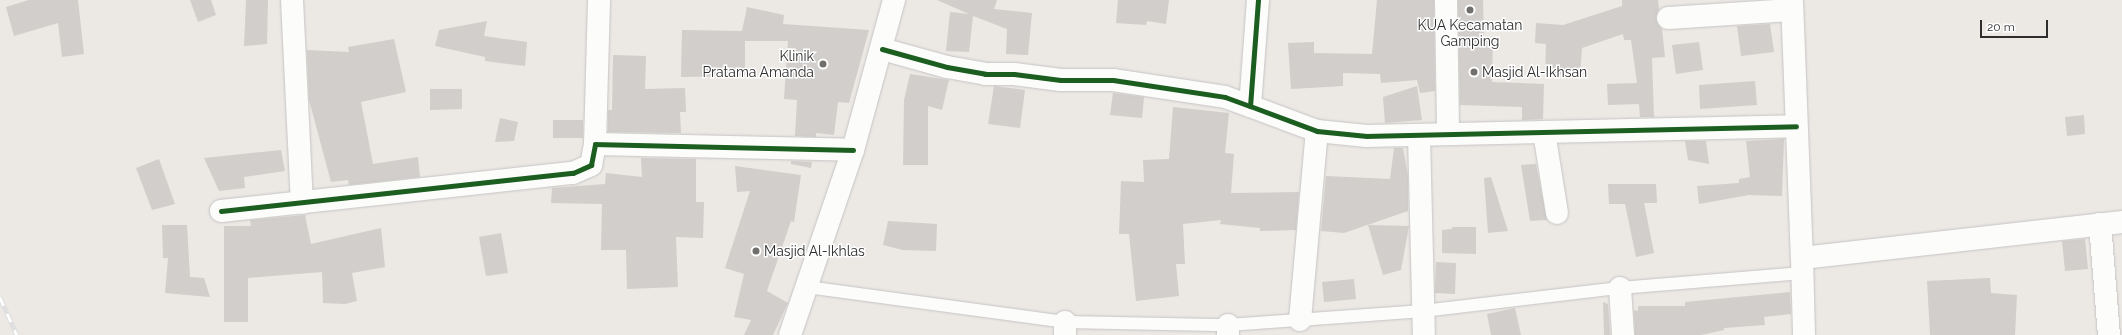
<!DOCTYPE html>
<html>
<head>
<meta charset="utf-8">
<style>
  body { margin:0 }
  #map { position:relative; width:2122px; height:335px; overflow:hidden; background:#ece8e4; font-family:Raleway,sans-serif }
  div>[style] { position:absolute }
  .building>* { inset:0; background:#d1cecb }
  .roads { filter:drop-shadow(0 0 1px #c5c4c5) drop-shadow(0 0 1px #c5c4c5) }
  .lane>* { height:12px; margin:-6px; padding:0 6px; transform-origin:6px; border-radius:6px; background:#fcfcfb }
  .street>* { height:22px; margin:-11px; padding:0 11px; transform-origin:11px; border-radius:11px; background:#fcfcfb }
  .secondary>* { height:22px; margin:-11px; padding:0 11px; transform-origin:11px; border-radius:11px; background:#fcfcfb }
  .rail>* { height:4.5px; margin-top:-2.25px; transform-origin:0; background:repeating-linear-gradient(90deg,#fff 0 9px,#dfdfe1 0 18px); box-sizing:border-box; border-block:1px solid #dfdfe1 }
  .cycleway>* { height:5px; margin:-2.5px; padding:0 2.5px; transform-origin:2.5px; border-radius:2.5px; background:#1b5e20 }
  .dots>* { width:11px; height:11px; translate:-50% -50%; box-sizing:border-box; border:2px solid #fff; border-radius:50% }
  span { translate:-50% -50%; white-space:nowrap; text-align:center; line-height:1.15; -webkit-text-stroke:3px #fff; paint-order:stroke }
  .poi-label { font-size:14px; color:#2e2e2e }
  .right { translate:-100% -50%; text-align:right }
  .left { translate:0 -50%; text-align:left }
  .scale { position:absolute; left:1980px; top:20px; width:68px; height:18px; box-sizing:border-box; border:2px solid #2e2e2e; border-top:0; padding-left:5px; font-size:12px; line-height:14px; white-space:nowrap; color:#2e2e2e; -webkit-text-stroke:3px #fff; paint-order:stroke }
</style>
</head>
<body>
<div id="map">
  <div class="building">
    <i style="clip-path:polygon(29px 0,78px 0,84px 54px,62px 57px,58px 23px,14px 36px,6px 7px)"></i>
    <i style="clip-path:polygon(190px 0,211px 0,216px 15px,198px 22px)"></i>
    <i style="clip-path:polygon(246px 0,268px 0,267px 44px,244px 46px)"></i>
    <i style="clip-path:polygon(937px 0,997px 0,994px 9px,1032px 13px,1028px 55px,1006px 54px,1007px 29px,973px 16px,969px 52px,946px 51px,950px 12px,969px 14px)"></i>
    <i style="clip-path:polygon(1118px 0,1169px 0,1166px 24px,1147px 21px,1146px 25px,1116px 23px)"></i>
    <i style="clip-path:polygon(1377px 0,1434px 0,1435px 91px,1420px 93px,1417px 80px,1381px 83px,1380px 74px,1343px 73px,1343px 86px,1291px 89px,1288px 43px,1314px 42px,1314px 53px,1372px 54px)"></i>
    <i style="clip-path:polygon(1458px 0,1483px 0,1484px 38px,1493px 38px,1492px 82px,1544px 84px,1543px 119px,1522px 120px,1522px 107px,1460px 105px)"></i>
    <i style="clip-path:polygon(1622px 0,1658px 0,1659px 9px,1656px 19px,1662px 29px,1665px 57px,1652px 58px,1654px 117px,1640px 117px,1639px 104px,1608px 105px,1607px 84px,1637px 83px,1631px 40px,1624px 40px,1623px 34px,1582px 48px,1580px 75px,1545px 73px,1546px 44px,1535px 43px,1536px 23px,1563px 25px,1622px 6px)"></i>
    <i style="clip-path:polygon(747px 7px,784px 15px,783px 24px,869px 30px,849px 103px,838px 102px,834px 135px,816px 133px,816px 137px,795px 136px,797px 100px,784px 99px,788px 41px,745px 41px,745px 76px,681px 77px,682px 30px,742px 31px)"></i>
    <i style="clip-path:polygon(487px 21px,484px 36px,527px 42px,525px 66px,485px 61px,485px 57px,435px 46px,439px 30px)"></i>
    <i style="clip-path:polygon(1770px 24px,1774px 52px,1741px 56px,1737px 26px)"></i>
    <i style="clip-path:polygon(394px 39px,406px 92px,361px 102px,373px 164px,418px 157px,420px 177px,349px 185px,348px 180px,331px 182px,309px 100px,307px 50px,349px 52px,348px 47px)"></i>
    <i style="clip-path:polygon(1699px 42px,1703px 70px,1676px 74px,1672px 45px)"></i>
    <i style="clip-path:polygon(613px 55px,646px 56px,645px 89px,685px 88px,686px 112px,680px 112px,681px 133px,608px 132px,608px 110px,612px 110px)"></i>
    <i style="clip-path:polygon(910px 74px,949px 80px,942px 110px,928px 106px,928px 165px,903px 165px,904px 100px)"></i>
    <i style="clip-path:polygon(1755px 81px,1757px 105px,1700px 109px,1699px 85px)"></i>
    <i style="clip-path:polygon(994px 86px,1025px 90px,1020px 128px,988px 124px)"></i>
    <i style="clip-path:polygon(1417px 86px,1422px 120px,1385px 123px,1383px 97px)"></i>
    <i style="clip-path:polygon(430px 89px,462px 89px,462px 109px,430px 110px)"></i>
    <i style="clip-path:polygon(1113px 93px,1144px 97px,1142px 118px,1110px 115px)"></i>
    <i style="clip-path:polygon(1173px 107px,1229px 113px,1225px 153px,1234px 154px,1231px 193px,1299px 192px,1296px 230px,1260px 231px,1260px 228px,1220px 224px,1221px 220px,1183px 224px,1185px 264px,1176px 264px,1179px 296px,1136px 301px,1129px 234px,1119px 234px,1121px 181px,1144px 182px,1143px 160px,1169px 159px)"></i>
    <i style="clip-path:polygon(2084px 115px,2085px 134px,2067px 136px,2065px 117px)"></i>
    <i style="clip-path:polygon(500px 118px,518px 122px,514px 141px,495px 142px)"></i>
    <i style="clip-path:polygon(553px 120px,583px 120px,583px 138px,553px 138px)"></i>
    <i style="clip-path:polygon(1784px 139px,1782px 196px,1749px 195px,1699px 204px,1697px 186px,1739px 183px,1739px 179px,1750px 177px,1746px 141px)"></i>
    <i style="clip-path:polygon(1685px 141px,1706px 141px,1709px 164px,1688px 160px)"></i>
    <i style="clip-path:polygon(1394px 148px,1403px 148px,1408px 176px,1408px 211px,1344px 233px,1321px 231px,1326px 176px,1390px 179px)"></i>
    <i style="clip-path:polygon(281px 150px,285px 171px,244px 177px,245px 188px,219px 191px,204px 158px)"></i>
    <i style="clip-path:polygon(641px 158px,696px 159px,696px 202px,704px 202px,703px 238px,676px 237px,678px 287px,627px 289px,626px 250px,601px 250px,602px 204px,551px 203px,552px 188px,605px 184px,606px 173px,642px 177px)"></i>
    <i style="clip-path:polygon(159px 159px,175px 204px,152px 210px,136px 168px)"></i>
    <i style="clip-path:polygon(791px 161px,812px 162px,811px 168px,791px 164px)"></i>
    <i style="clip-path:polygon(1536px 164px,1547px 220px,1530px 221px,1521px 165px)"></i>
    <i style="clip-path:polygon(735px 166px,801px 175px,794px 222px,791px 221px,767px 291px,788px 303px,773px 335px,744px 335px,751px 320px,734px 317px,744px 274px,725px 268px,750px 191px,737px 192px)"></i>
    <i style="clip-path:polygon(1491px 177px,1508px 231px,1488px 233px,1484px 178px)"></i>
    <i style="clip-path:polygon(1608px 184px,1656px 184px,1657px 203px,1644px 203px,1654px 253px,1636px 257px,1625px 204px,1609px 204px)"></i>
    <i style="clip-path:polygon(305px 215px,311px 244px,381px 228px,385px 267px,352px 273px,357px 301px,345px 304px,323px 303px,322px 272px,248px 278px,248px 322px,224px 322px,224px 226px,251px 226px,250px 220px)"></i>
    <i style="clip-path:polygon(888px 221px,937px 224px,936px 251px,903px 250px,883px 245px)"></i>
    <i style="clip-path:polygon(162px 225px,187px 225px,190px 277px,204px 278px,210px 297px,165px 293px,168px 258px,163px 258px)"></i>
    <i style="clip-path:polygon(1368px 225px,1409px 226px,1401px 270px,1383px 275px)"></i>
    <i style="clip-path:polygon(1452px 227px,1476px 227px,1476px 254px,1442px 253px,1442px 230px,1452px 229px)"></i>
    <i style="clip-path:polygon(501px 233px,508px 273px,486px 276px,479px 237px)"></i>
    <i style="clip-path:polygon(2085px 239px,2088px 269px,2065px 271px,2062px 241px)"></i>
    <i style="clip-path:polygon(1436px 262px,1456px 263px,1455px 294px,1435px 293px)"></i>
    <i style="clip-path:polygon(1990px 278px,1991px 293px,2017px 295px,2015px 335px,1930px 335px,1927px 281px)"></i>
    <i style="clip-path:polygon(1354px 279px,1356px 299px,1324px 302px,1322px 282px)"></i>
    <i style="clip-path:polygon(1790px 292px,1791px 314px,1764px 317px,1765px 325px,1724px 328px,1724px 330px,1701px 335px,1635px 335px,1634px 310px,1638px 311px,1638px 306px,1685px 306px,1685px 302px)"></i>
    <i style="clip-path:polygon(1603px 302px,1608px 304px,1610px 335px,1604px 335px)"></i>
    <i style="clip-path:polygon(1515px 308px,1521px 335px,1491px 335px,1487px 314px)"></i>
  </div>
  <div class="roads">
    <div class="lane">
      <i style="left:807px;top:287px;width:260px;rotate:7.7deg"></i>
      <i style="left:1065px;top:322px;width:163px;rotate:1.1deg"></i>
      <i style="left:1228px;top:325px;width:196px;rotate:-4.1deg"></i>
      <i style="left:1423px;top:311px;width:198px;rotate:-6.7deg"></i>
      <i style="left:1620px;top:288px;width:183px;rotate:-4.7deg"></i>
    </div>
    <div class="street">
      <i style="left:292px;top:0;width:203px;rotate:87.2deg"></i>
      <i style="left:1258px;top:0;width:106px;rotate:94.3deg"></i>
      <i style="left:1250px;top:106px;width:72px;rotate:20.5deg"></i>
      <i style="left:1317px;top:131px;width:50px;rotate:5.7deg"></i>
      <i style="left:1367px;top:136px;width:429px;rotate:-1.3deg"></i>
      <i style="left:1446px;top:0;width:133px;rotate:89.1deg"></i>
      <i style="left:1668px;top:18px;width:124px;rotate:-3.7deg"></i>
      <i style="left:882px;top:49px;width:67px;rotate:15.5deg"></i>
      <i style="left:947px;top:67px;width:39px;rotate:10deg"></i>
      <i style="left:985px;top:74px;width:29px"></i>
      <i style="left:1014px;top:74px;width:47px;rotate:7.3deg"></i>
      <i style="left:1061px;top:80px;width:52px"></i>
      <i style="left:1113px;top:80px;width:113px;rotate:8.6deg"></i>
      <i style="left:1225px;top:97px;width:27px;rotate:20deg"></i>
      <i style="left:1544px;top:132px;width:82px;rotate:80.9deg"></i>
      <i style="left:1419px;top:135px;width:200px;rotate:88.6deg"></i>
      <i style="left:595px;top:144px;width:144px;rotate:-88.4deg"></i>
      <i style="left:221px;top:211px;width:354px;rotate:-6.2deg"></i>
      <i style="left:573px;top:173px;width:20px;rotate:-24deg"></i>
      <i style="left:591px;top:165px;width:21px;rotate:-79deg"></i>
      <i style="left:595px;top:144px;width:258px;rotate:1.3deg"></i>
      <i style="left:2100px;top:224px;width:111px;rotate:85.4deg"></i>
      <i style="left:1802px;top:258px;width:77px;rotate:88.5deg"></i>
      <i style="left:1620px;top:288px;width:47px;rotate:86.3deg"></i>
      <i style="left:1300px;top:320px;width:190px;rotate:-84.9deg"></i>
      <i style="left:1065px;top:322px;width:13px;rotate:90deg"></i>
      <i style="left:1228px;top:335px;width:10px;rotate:-90deg"></i>
    </div>
    <div class="secondary">
      <i style="left:1792px;top:0;width:258px;rotate:87.8deg"></i>
      <i style="left:1802px;top:258px;width:322px;rotate:-6.4deg"></i>
      <i style="left:790px;top:335px;width:195px;rotate:-71.2deg"></i>
      <i style="left:853px;top:150px;width:156px;rotate:-74.7deg"></i>
    </div>
  </div>
  <div class="rail">
    <i style="left:0;top:297px;width:42px;rotate:65.9deg"></i>
  </div>
  <div class="cycleway">
    <i style="left:1258px;top:0;width:106px;rotate:94.3deg"></i>
    <i style="left:1250px;top:106px;width:72px;rotate:20.5deg"></i>
    <i style="left:1317px;top:131px;width:50px;rotate:5.7deg"></i>
    <i style="left:1367px;top:136px;width:429px;rotate:-1.3deg"></i>
    <i style="left:882px;top:49px;width:67px;rotate:15.5deg"></i>
    <i style="left:947px;top:67px;width:39px;rotate:10deg"></i>
    <i style="left:985px;top:74px;width:29px"></i>
    <i style="left:1014px;top:74px;width:47px;rotate:7.3deg"></i>
    <i style="left:1061px;top:80px;width:52px"></i>
    <i style="left:1113px;top:80px;width:113px;rotate:8.6deg"></i>
    <i style="left:1225px;top:97px;width:27px;rotate:20deg"></i>
    <i style="left:221px;top:211px;width:354px;rotate:-6.2deg"></i>
    <i style="left:573px;top:173px;width:20px;rotate:-24deg"></i>
    <i style="left:591px;top:165px;width:21px;rotate:-79deg"></i>
    <i style="left:595px;top:144px;width:258px;rotate:1.3deg"></i>
  </div>
  <div class="dots">
    <i style="left:1470px;top:10px;background:#706f6e"></i>
    <i style="left:823px;top:64px;background:#706f6e"></i>
    <i style="left:1474px;top:72px;background:#706f6e"></i>
    <i style="left:756px;top:251px;background:#706f6e"></i>
  </div>
  <div class="poi-label">
    <span style="left:1470px;top:33px">KUA Kecamatan<br>Gamping</span>
    <span class="right" style="left:814px;top:64px">Klinik<br>Pratama Amanda</span>
    <span class="left" style="left:1482px;top:72px">Masjid Al-Ikhsan</span>
    <span class="left" style="left:764px;top:251px">Masjid Al-Ikhlas</span>
  </div>
  <div class="scale">20 m</div>
</div>
</body>
</html>
